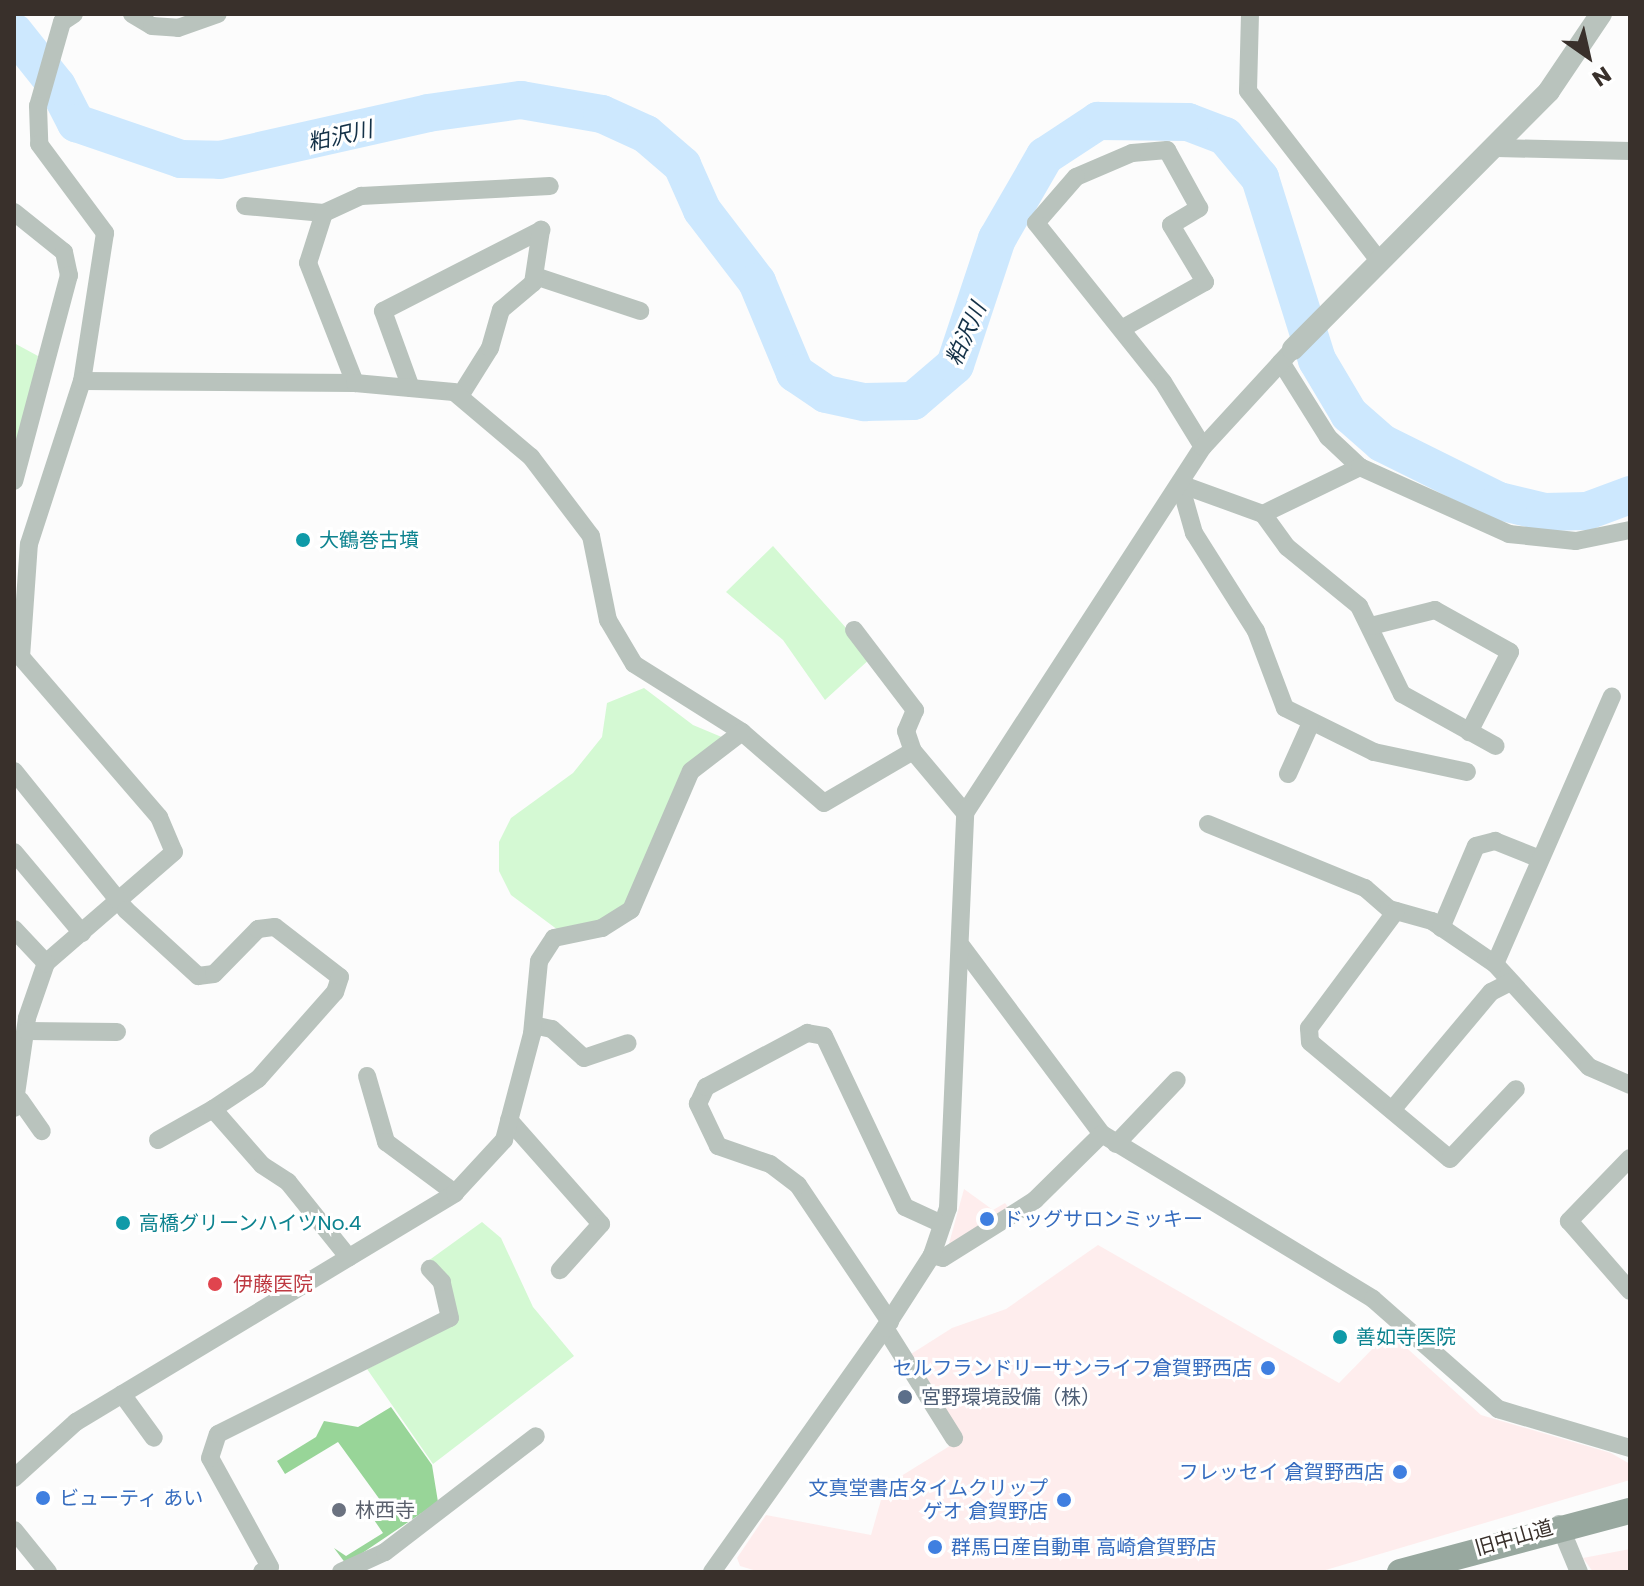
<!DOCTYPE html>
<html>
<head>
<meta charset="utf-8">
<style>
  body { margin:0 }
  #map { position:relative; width:1644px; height:1586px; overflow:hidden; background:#fcfcfc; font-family:Poppins,"Noto Sans JP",sans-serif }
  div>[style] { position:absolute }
  .commercial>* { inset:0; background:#feeded }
  .green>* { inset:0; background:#d4f9d3 }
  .forest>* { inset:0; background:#98d598 }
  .river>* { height:38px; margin:-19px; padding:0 19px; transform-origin:19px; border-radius:19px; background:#cde8fe }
  .minor>* { height:18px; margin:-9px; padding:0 9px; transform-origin:9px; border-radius:9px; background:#b9c3bd }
  .tertiary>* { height:22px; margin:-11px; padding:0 11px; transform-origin:11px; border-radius:11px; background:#b9c3bd }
  .secondary>* { height:26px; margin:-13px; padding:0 13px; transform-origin:13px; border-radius:13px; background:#98a89f }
  .dots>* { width:22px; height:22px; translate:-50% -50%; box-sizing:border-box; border:4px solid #fff; border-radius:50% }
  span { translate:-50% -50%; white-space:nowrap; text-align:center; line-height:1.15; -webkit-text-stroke:6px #fff; paint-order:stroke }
  .culture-label { font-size:20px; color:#0d838f }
  .left { translate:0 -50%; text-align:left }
  .shop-label { font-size:20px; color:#366cbe }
  .right { translate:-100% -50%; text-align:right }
  .health-label { font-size:20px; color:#be3a42 }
  .service-label { font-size:20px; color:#4e5e75 }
  .worship-label { font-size:20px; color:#5b616d }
  .street-label { font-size:20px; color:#39302b }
  .water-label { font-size:22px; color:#143147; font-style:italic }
  .frame { position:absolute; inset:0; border:16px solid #39302b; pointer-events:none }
  .north { position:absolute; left:1548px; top:16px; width:80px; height:80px; -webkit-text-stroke:6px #fff; paint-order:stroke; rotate:146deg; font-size:22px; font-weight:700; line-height:32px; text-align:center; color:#39302b }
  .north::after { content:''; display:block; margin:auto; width:28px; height:36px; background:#39302b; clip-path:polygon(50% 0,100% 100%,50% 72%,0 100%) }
</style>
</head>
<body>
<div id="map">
  <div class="commercial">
    <i style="clip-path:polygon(964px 1189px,993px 1210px,1005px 1203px,1011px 1211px,947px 1251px)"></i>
    <i style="clip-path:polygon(1098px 1245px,1339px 1383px,1389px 1332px,1481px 1415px,1611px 1453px,1630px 1464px,1630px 1480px,1319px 1572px,760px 1572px,740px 1566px,737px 1558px,766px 1515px,871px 1535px,885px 1486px,961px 1439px,911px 1354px,952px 1328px,1006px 1309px)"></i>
    <i style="clip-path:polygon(1630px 1549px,1630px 1572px,1593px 1572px,1583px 1558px)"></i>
  </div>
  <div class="green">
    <i style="clip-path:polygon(14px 343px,38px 356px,14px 464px)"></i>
    <i style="clip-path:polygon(773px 546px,872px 657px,825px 700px,783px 640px,726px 592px)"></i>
    <i style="clip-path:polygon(644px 688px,693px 725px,724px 738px,682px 770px,626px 903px,607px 919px,558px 930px,511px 895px,499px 871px,499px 842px,511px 818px,573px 773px,602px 737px,607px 703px)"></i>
    <i style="clip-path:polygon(482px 1222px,501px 1238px,533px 1307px,574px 1356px,433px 1464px,367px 1369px,450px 1326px,428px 1261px)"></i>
  </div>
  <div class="forest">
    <i style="clip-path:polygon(391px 1407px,432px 1465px,438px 1502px,346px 1564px,334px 1548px,346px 1556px,383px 1533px,370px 1514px,383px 1504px,338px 1442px,285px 1474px,277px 1461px,316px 1437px,324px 1421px,358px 1427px)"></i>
  </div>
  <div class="river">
    <i style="left:14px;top:32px;width:69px;rotate:51.5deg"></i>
    <i style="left:57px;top:86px;width:42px;rotate:62.8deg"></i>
    <i style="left:76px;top:123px;width:111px;rotate:18.9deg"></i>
    <i style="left:181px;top:159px;width:39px;rotate:1deg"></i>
    <i style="left:220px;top:160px;width:213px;rotate:-12.7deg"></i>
    <i style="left:428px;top:113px;width:94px;rotate:-8deg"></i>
    <i style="left:521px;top:100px;width:82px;rotate:9.8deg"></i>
    <i style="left:602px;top:114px;width:48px;rotate:24.4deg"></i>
    <i style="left:646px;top:134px;width:48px;rotate:40.7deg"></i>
    <i style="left:682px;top:165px;width:49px;rotate:66deg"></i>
    <i style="left:702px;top:210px;width:91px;rotate:52.6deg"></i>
    <i style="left:757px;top:282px;width:99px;rotate:67.3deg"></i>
    <i style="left:795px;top:373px;width:37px;rotate:34deg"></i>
    <i style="left:826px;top:394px;width:40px;rotate:12deg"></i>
    <i style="left:865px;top:402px;width:48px;rotate:-1.2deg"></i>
    <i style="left:913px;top:401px;width:55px;rotate:-40.6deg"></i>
    <i style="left:955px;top:365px;width:133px;rotate:-71.6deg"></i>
    <i style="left:997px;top:239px;width:96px;rotate:-60deg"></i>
    <i style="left:1045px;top:156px;width:64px;rotate:-33.4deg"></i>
    <i style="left:1098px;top:121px;width:90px;rotate:0.6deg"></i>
    <i style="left:1188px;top:122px;width:40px;rotate:21deg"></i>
    <i style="left:1225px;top:136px;width:55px;rotate:50.2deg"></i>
    <i style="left:1260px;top:178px;width:191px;rotate:72.6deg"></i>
    <i style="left:1317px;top:360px;width:63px;rotate:59.3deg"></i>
    <i style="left:1349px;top:414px;width:44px;rotate:41.3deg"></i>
    <i style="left:1382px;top:443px;width:131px;rotate:26.4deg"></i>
    <i style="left:1499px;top:501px;width:47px;rotate:13.4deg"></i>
    <i style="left:1545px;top:512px;width:42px;rotate:-1.4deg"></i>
    <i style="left:1587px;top:511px;width:46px;rotate:-20.4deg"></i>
  </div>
  <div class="minor">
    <i style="left:74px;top:14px;width:14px;rotate:146deg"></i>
    <i style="left:62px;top:22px;width:87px;rotate:105.9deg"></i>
    <i style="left:38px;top:106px;width:38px;rotate:88deg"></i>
    <i style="left:39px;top:144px;width:111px;rotate:53.4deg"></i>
    <i style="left:105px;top:233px;width:150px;rotate:98.8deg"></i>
    <i style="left:132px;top:14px;width:23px;rotate:31deg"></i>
    <i style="left:152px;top:26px;width:26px;rotate:4deg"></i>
    <i style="left:178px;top:28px;width:42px;rotate:-19.3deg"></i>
    <i style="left:1250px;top:14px;width:77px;rotate:91.5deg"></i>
    <i style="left:1248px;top:91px;width:216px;rotate:52.3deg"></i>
    <i style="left:1497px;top:148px;width:133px;rotate:1.3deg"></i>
    <i style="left:245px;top:206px;width:79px;rotate:5.1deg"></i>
    <i style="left:324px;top:213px;width:41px;rotate:-24.7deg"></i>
    <i style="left:361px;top:196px;width:189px;rotate:-3deg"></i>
    <i style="left:14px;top:212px;width:64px;rotate:38.7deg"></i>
    <i style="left:64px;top:252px;width:24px;rotate:78deg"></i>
    <i style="left:69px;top:275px;width:213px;rotate:104.9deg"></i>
    <i style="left:324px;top:213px;width:52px;rotate:107.7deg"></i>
    <i style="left:308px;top:263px;width:129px;rotate:68.6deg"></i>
    <i style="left:535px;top:276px;width:111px;rotate:18.4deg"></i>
    <i style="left:1123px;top:328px;width:94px;rotate:-29.3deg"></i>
    <i style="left:1205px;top:282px;width:66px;rotate:-120.8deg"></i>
    <i style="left:1171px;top:225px;width:33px;rotate:-31deg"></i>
    <i style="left:1199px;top:208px;width:66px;rotate:-118.9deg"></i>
    <i style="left:1167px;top:150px;width:35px;rotate:175deg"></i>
    <i style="left:1132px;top:153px;width:61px;rotate:156.8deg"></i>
    <i style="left:1076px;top:177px;width:61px;rotate:131deg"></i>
    <i style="left:1036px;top:223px;width:203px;rotate:51.4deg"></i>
    <i style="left:1163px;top:382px;width:76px;rotate:58.4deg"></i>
    <i style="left:1281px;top:362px;width:89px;rotate:57.9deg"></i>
    <i style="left:1328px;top:437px;width:44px;rotate:43.2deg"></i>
    <i style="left:411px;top:388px;width:82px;rotate:-110deg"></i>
    <i style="left:383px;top:311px;width:178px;rotate:-27.1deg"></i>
    <i style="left:460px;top:396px;width:57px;rotate:-58deg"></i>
    <i style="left:490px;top:348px;width:40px;rotate:-74deg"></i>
    <i style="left:501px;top:310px;width:42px;rotate:-40.2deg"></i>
    <i style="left:533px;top:283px;width:54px;rotate:-81.4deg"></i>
    <i style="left:1180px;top:484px;width:51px;rotate:74.1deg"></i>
    <i style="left:1194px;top:533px;width:116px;rotate:57.7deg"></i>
    <i style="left:1256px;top:631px;width:82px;rotate:69.4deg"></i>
    <i style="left:1285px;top:708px;width:99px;rotate:26.3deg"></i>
    <i style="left:1374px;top:752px;width:95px;rotate:12.1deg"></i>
    <i style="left:1180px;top:484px;width:88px;rotate:19.9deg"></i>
    <i style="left:1263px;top:514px;width:41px;rotate:54deg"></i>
    <i style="left:1287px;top:547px;width:93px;rotate:39.3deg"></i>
    <i style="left:1359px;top:606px;width:98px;rotate:64deg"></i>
    <i style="left:1402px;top:694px;width:107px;rotate:29deg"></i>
    <i style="left:1263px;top:514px;width:108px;rotate:-25.9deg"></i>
    <i style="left:1360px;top:467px;width:163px;rotate:24.2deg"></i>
    <i style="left:1509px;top:534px;width:67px;rotate:6deg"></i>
    <i style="left:1576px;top:541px;width:55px;rotate:-11.5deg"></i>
    <i style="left:1371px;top:626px;width:66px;rotate:-14deg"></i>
    <i style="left:1435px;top:610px;width:86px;rotate:29.2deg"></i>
    <i style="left:1510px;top:652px;width:90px;rotate:117.1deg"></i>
    <i style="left:854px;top:630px;width:101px;rotate:52.7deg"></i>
    <i style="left:915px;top:710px;width:23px;rotate:113deg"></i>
    <i style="left:906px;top:731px;width:21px;rotate:71deg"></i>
    <i style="left:14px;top:649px;width:222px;rotate:49.2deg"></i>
    <i style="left:159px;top:817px;width:38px;rotate:67deg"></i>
    <i style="left:174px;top:852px;width:169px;rotate:139.1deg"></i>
    <i style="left:46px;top:963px;width:58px;rotate:109.1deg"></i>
    <i style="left:27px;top:1018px;width:91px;rotate:98.2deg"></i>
    <i style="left:21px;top:657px;width:113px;rotate:-86deg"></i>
    <i style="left:29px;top:544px;width:171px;rotate:-72deg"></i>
    <i style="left:82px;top:381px;width:273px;rotate:0.4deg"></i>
    <i style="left:355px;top:383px;width:99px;rotate:5.2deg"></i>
    <i style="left:454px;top:392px;width:101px;rotate:40.2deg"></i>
    <i style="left:531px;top:457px;width:99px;rotate:52.8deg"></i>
    <i style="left:591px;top:536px;width:86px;rotate:78.6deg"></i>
    <i style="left:608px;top:620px;width:51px;rotate:59.4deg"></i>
    <i style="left:634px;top:664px;width:128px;rotate:32.2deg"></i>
    <i style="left:742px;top:732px;width:108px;rotate:40.9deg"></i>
    <i style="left:824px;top:803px;width:103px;rotate:-30.3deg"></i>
    <i style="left:913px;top:751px;width:81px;rotate:50deg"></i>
    <i style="left:14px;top:771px;width:179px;rotate:51.1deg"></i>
    <i style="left:126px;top:910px;width:98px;rotate:42.5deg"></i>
    <i style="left:198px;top:976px;width:16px;rotate:-7deg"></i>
    <i style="left:214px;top:974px;width:63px;rotate:-45.6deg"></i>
    <i style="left:258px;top:929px;width:17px;rotate:-7deg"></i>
    <i style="left:275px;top:927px;width:82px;rotate:37.6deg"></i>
    <i style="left:340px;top:977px;width:16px;rotate:108deg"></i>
    <i style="left:335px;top:992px;width:116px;rotate:131.5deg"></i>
    <i style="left:258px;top:1079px;width:54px;rotate:146.3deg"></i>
    <i style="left:1288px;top:774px;width:54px;rotate:-65.8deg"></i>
    <i style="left:1208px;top:824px;width:170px;rotate:22.2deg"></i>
    <i style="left:1365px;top:888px;width:32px;rotate:41deg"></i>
    <i style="left:1389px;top:909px;width:45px;rotate:15.6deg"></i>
    <i style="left:1432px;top:921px;width:76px;rotate:34.3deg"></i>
    <i style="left:1495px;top:964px;width:139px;rotate:47.6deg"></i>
    <i style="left:1589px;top:1067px;width:45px;rotate:23.7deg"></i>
    <i style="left:14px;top:852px;width:106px;rotate:50deg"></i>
    <i style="left:1396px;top:911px;width:146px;rotate:126.6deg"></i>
    <i style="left:1309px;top:1028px;width:14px;rotate:86deg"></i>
    <i style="left:1310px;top:1042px;width:182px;rotate:39.9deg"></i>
    <i style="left:1450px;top:1159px;width:96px;rotate:-46.7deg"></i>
    <i style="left:1441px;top:928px;width:89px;rotate:-66.9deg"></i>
    <i style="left:1476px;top:846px;width:20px;rotate:-15deg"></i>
    <i style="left:1495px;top:841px;width:48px;rotate:21.8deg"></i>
    <i style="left:14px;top:929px;width:47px;rotate:46.7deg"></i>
    <i style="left:962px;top:947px;width:234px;rotate:53.2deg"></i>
    <i style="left:1102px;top:1134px;width:317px;rotate:31.3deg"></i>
    <i style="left:1373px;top:1299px;width:167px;rotate:41.3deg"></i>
    <i style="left:1498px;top:1409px;width:138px;rotate:16.5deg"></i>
    <i style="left:1495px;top:964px;width:292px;rotate:-66.4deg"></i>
    <i style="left:533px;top:1025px;width:19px;rotate:12deg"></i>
    <i style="left:552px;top:1029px;width:43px;rotate:42.2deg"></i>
    <i style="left:584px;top:1058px;width:46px;rotate:-18.8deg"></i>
    <i style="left:27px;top:1031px;width:90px;rotate:0.6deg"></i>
    <i style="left:367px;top:1076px;width:69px;rotate:73.9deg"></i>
    <i style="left:386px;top:1142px;width:86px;rotate:36.5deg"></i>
    <i style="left:20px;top:1100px;width:38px;rotate:55deg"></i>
    <i style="left:1392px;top:1110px;width:154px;rotate:-50deg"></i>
    <i style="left:1491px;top:992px;width:22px;rotate:-27deg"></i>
    <i style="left:509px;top:1120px;width:139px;rotate:48.5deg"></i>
    <i style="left:601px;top:1224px;width:62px;rotate:131.7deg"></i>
    <i style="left:158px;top:1140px;width:63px;rotate:-29.4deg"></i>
    <i style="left:213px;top:1109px;width:74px;rotate:48.8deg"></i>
    <i style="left:262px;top:1165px;width:31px;rotate:33deg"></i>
    <i style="left:288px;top:1182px;width:97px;rotate:51.2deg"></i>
    <i style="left:1116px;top:1144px;width:88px;rotate:-46.4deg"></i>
    <i style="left:1630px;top:1158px;width:88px;rotate:134.1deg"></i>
    <i style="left:1569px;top:1221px;width:93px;rotate:48.9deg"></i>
    <i style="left:932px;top:1255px;width:11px;rotate:15deg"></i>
    <i style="left:943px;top:1258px;width:109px;rotate:-32.2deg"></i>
    <i style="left:1035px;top:1200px;width:94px;rotate:-44.6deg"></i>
    <i style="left:890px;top:1322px;width:165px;rotate:-123.9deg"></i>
    <i style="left:798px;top:1185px;width:35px;rotate:-143deg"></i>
    <i style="left:770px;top:1164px;width:55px;rotate:-160.9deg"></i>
    <i style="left:718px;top:1146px;width:47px;rotate:-115.5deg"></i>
    <i style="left:698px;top:1104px;width:19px;rotate:-65deg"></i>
    <i style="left:706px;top:1087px;width:115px;rotate:-28.1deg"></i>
    <i style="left:807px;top:1033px;width:17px;rotate:10deg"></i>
    <i style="left:824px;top:1036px;width:189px;rotate:64.7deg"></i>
    <i style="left:905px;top:1207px;width:41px;rotate:24.7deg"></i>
    <i style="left:885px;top:1328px;width:130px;rotate:57.9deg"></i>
    <i style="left:122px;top:1394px;width:54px;rotate:54deg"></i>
    <i style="left:14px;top:1478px;width:84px;rotate:-42.1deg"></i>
    <i style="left:76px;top:1422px;width:443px;rotate:-31.1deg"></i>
    <i style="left:455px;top:1193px;width:72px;rotate:-47.2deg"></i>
    <i style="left:504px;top:1140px;width:110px;rotate:-75.2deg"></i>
    <i style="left:532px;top:1034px;width:73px;rotate:-84.5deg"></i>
    <i style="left:539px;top:961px;width:27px;rotate:-57deg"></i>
    <i style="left:554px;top:938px;width:49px;rotate:-11.8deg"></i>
    <i style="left:602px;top:928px;width:34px;rotate:-32deg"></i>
    <i style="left:631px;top:910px;width:151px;rotate:-66.7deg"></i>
    <i style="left:691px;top:771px;width:64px;rotate:-37.4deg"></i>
    <i style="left:1559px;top:1524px;width:52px;rotate:67.4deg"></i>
    <i style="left:14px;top:1530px;width:54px;rotate:51deg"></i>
    <i style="left:262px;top:1572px;width:9px;rotate:-32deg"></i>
    <i style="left:270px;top:1567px;width:124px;rotate:-118.8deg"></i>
    <i style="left:210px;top:1458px;width:25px;rotate:-72deg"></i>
    <i style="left:218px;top:1434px;width:259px;rotate:-26.6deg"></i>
    <i style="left:450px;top:1318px;width:37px;rotate:-103deg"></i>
    <i style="left:442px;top:1282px;width:18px;rotate:-133deg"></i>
    <i style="left:341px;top:1572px;width:48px;rotate:-24.4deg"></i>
    <i style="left:385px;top:1552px;width:190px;rotate:-37.5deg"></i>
    <i style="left:712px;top:1572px;width:299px;rotate:-54.7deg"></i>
    <i style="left:885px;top:1328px;width:87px;rotate:-57.2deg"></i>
    <i style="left:932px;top:1255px;width:50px;rotate:-71.2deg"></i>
    <i style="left:948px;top:1208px;width:395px;rotate:-87.5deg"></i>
    <i style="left:965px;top:813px;width:437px;rotate:-57deg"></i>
    <i style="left:1203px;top:447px;width:133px;rotate:-47.4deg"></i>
  </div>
  <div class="tertiary">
    <i style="left:1293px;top:349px;width:363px;rotate:-45.2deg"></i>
    <i style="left:1549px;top:91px;width:93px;rotate:-56deg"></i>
  </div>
  <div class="secondary">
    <i style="left:1400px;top:1572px;width:238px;rotate:-14.9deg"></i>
  </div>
  <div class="dots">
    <i style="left:303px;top:540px;background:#0f9aa8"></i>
    <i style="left:987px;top:1219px;background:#3f7fe0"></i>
    <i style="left:123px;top:1223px;background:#0f9aa8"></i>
    <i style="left:215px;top:1284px;background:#e0444e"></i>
    <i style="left:1340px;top:1337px;background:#0f9aa8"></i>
    <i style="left:1268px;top:1368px;background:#3f7fe0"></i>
    <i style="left:905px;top:1397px;background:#5c6f8a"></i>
    <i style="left:1400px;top:1472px;background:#3f7fe0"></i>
    <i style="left:43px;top:1498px;background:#3f7fe0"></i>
    <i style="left:1064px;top:1500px;background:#3f7fe0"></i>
    <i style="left:339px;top:1510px;background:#6b7280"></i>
    <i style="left:935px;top:1547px;background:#3f7fe0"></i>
  </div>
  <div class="culture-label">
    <span class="left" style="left:319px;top:540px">大鶴巻古墳</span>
    <span class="left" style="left:139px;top:1223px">高橋グリーンハイツNo.4</span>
    <span class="left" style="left:1356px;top:1337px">善如寺医院</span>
  </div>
  <div class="shop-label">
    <span class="left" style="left:1003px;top:1219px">ドッグサロンミッキー</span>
    <span class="right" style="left:1252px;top:1368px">セルフランドリーサンライフ倉賀野西店</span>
    <span class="right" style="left:1384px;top:1472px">フレッセイ 倉賀野西店</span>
    <span class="right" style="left:1048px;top:1500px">文真堂書店タイムクリップ<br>ゲオ 倉賀野店</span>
    <span class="left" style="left:59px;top:1498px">ビューティ あい</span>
    <span class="left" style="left:951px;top:1547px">群馬日産自動車 高崎倉賀野店</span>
  </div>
  <div class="health-label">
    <span class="left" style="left:233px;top:1284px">伊藤医院</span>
  </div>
  <div class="service-label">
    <span class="left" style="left:921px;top:1397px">宮野環境設備（株）</span>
  </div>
  <div class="worship-label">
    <span class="left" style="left:355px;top:1510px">林西寺</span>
  </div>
  <div class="street-label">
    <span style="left:1514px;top:1538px;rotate:-16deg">旧中山道</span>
  </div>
  <div class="water-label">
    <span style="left:340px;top:136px;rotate:-13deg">粕沢川</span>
    <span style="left:966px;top:334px;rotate:-66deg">粕沢川</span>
  </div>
  <div class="frame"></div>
  <div class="north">N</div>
</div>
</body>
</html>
